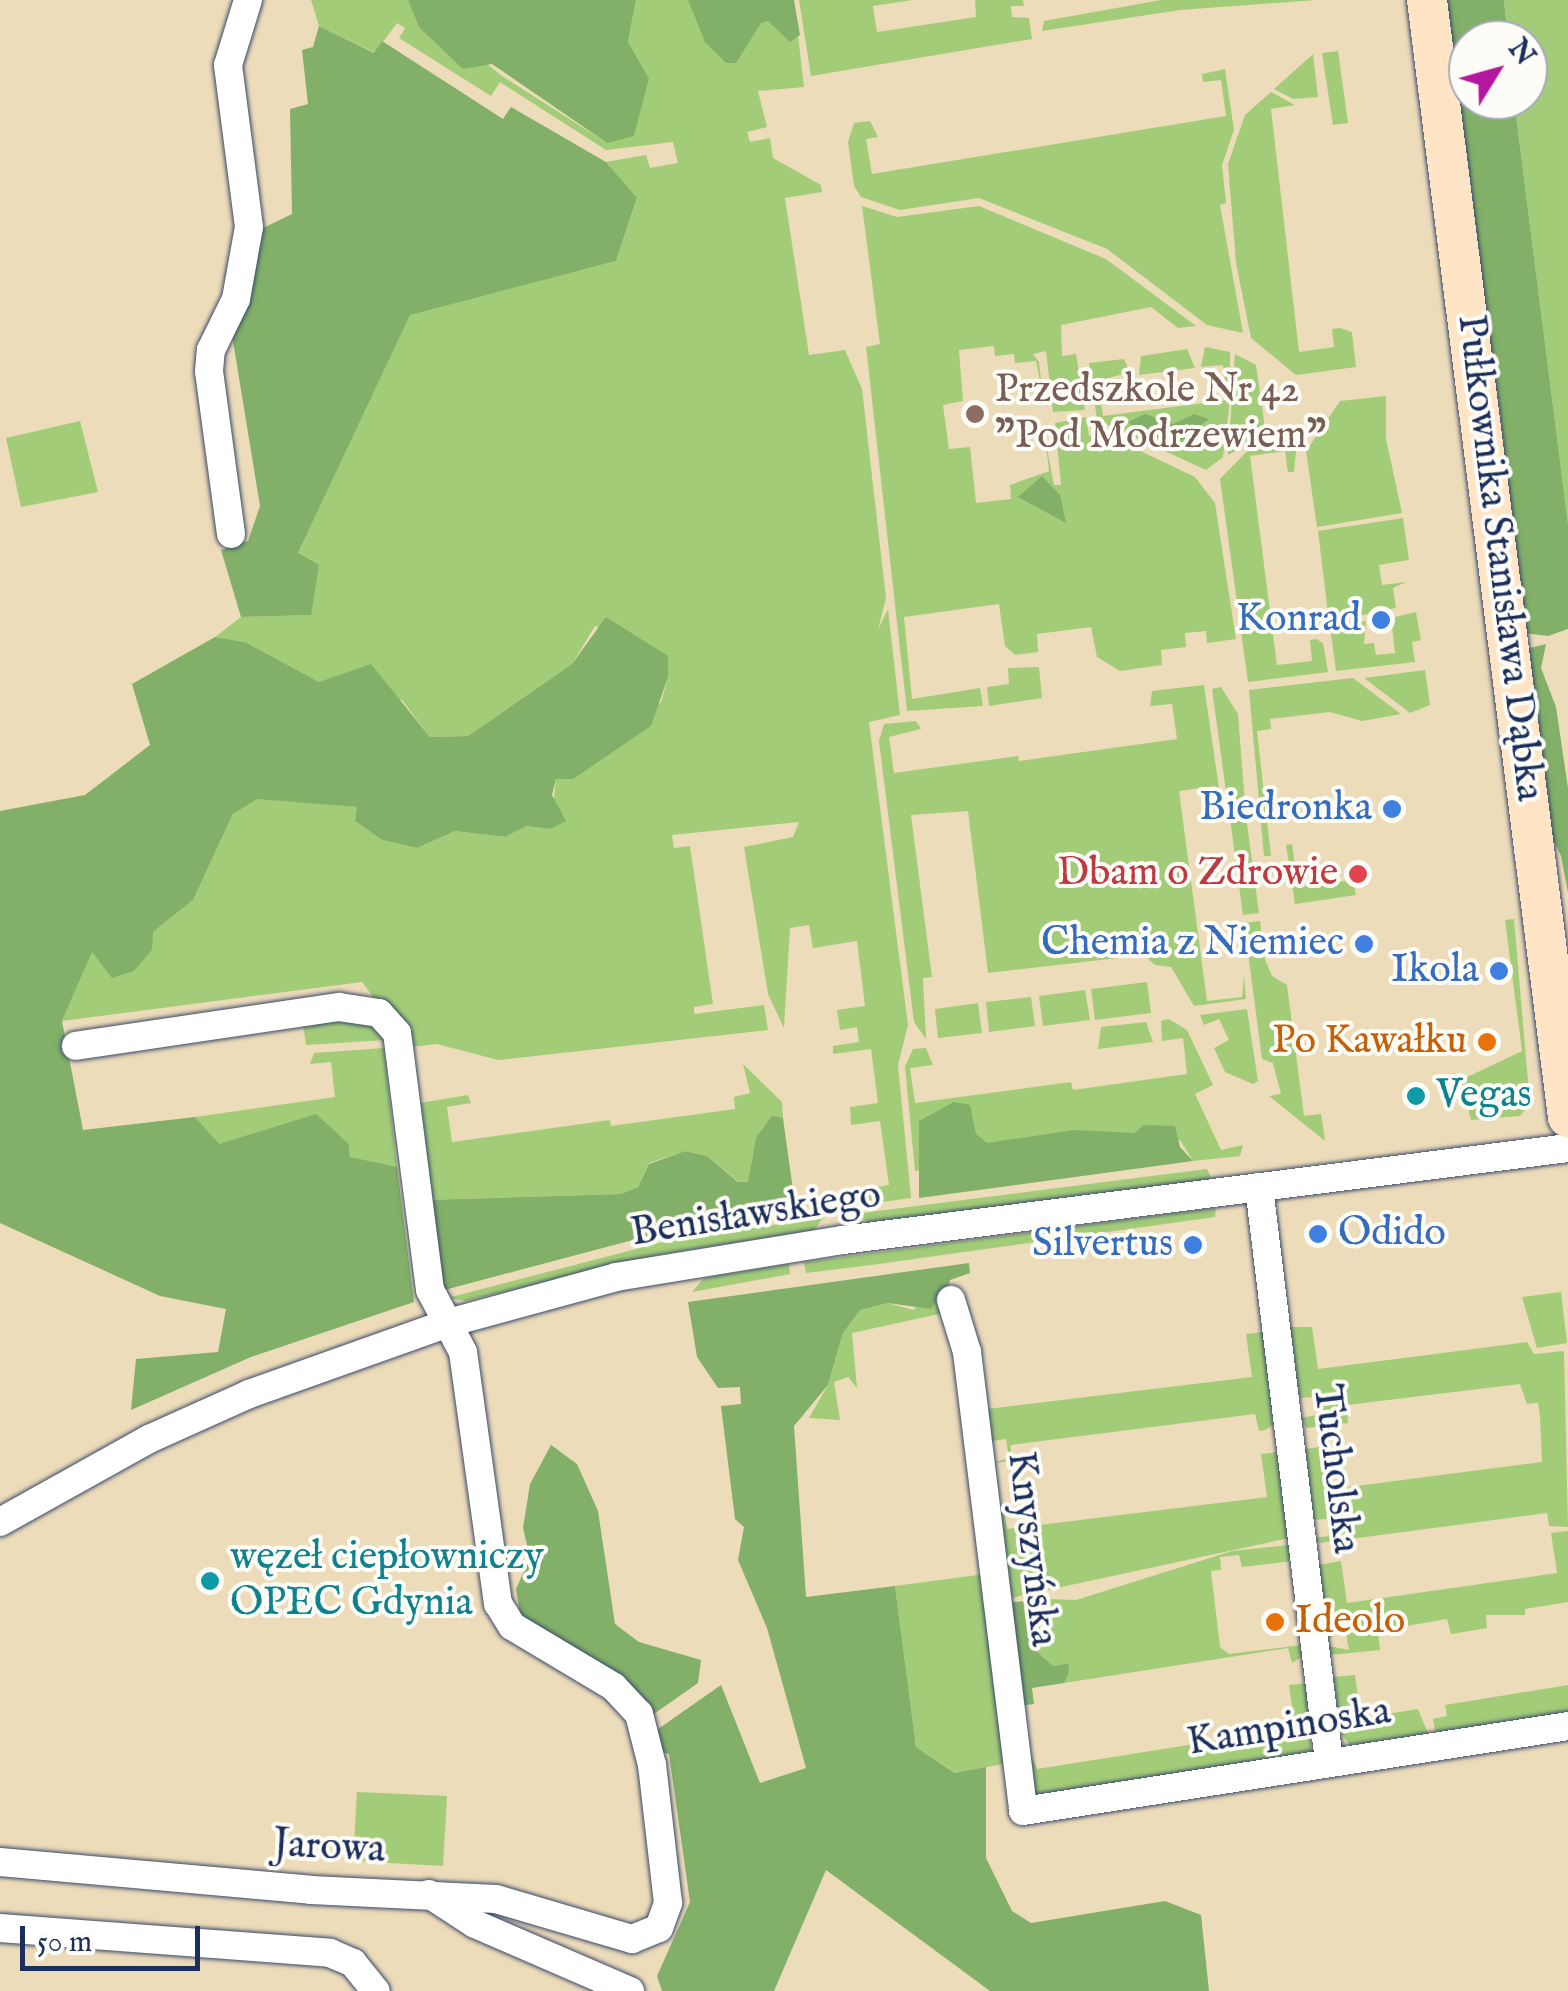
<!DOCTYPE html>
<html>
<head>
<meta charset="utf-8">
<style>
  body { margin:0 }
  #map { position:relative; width:1568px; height:1991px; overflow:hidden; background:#eddcba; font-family:"IM FELL English",serif }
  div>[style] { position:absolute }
  .green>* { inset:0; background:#a3cc78 }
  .forest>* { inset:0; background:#82b068 }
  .roads { filter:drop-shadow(0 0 2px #3a496c) drop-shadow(0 0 2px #3a496c) }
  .street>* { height:28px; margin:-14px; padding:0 14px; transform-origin:14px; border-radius:14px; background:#fff }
  .secondary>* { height:40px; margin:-20px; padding:0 20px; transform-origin:20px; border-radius:20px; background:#ffe4c6 }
  .dots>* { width:28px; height:28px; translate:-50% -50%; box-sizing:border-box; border:5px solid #fdfcf7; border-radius:50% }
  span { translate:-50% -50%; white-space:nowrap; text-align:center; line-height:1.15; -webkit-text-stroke:8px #fdfcf7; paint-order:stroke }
  .education-label { font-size:40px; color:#785e54 }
  .left { translate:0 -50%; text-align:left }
  .street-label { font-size:40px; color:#1b2f5e }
  .shop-label { font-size:40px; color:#366cbe }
  .right { translate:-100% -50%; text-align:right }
  .health-label { font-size:40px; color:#be3a42 }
  .food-label { font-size:40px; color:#c56008 }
  .culture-label { font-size:40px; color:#0d838f }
  .north { position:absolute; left:1448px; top:20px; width:100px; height:100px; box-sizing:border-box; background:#fdfcf7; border:2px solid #a3aaba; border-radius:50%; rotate:53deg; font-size:28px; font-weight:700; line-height:40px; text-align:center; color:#1b2f5e }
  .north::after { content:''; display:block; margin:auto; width:35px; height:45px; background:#b5179e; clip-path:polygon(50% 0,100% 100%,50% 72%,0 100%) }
  .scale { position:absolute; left:20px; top:1926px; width:180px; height:45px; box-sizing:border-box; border:5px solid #1b2f5e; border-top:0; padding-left:12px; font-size:30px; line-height:35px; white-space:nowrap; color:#1b2f5e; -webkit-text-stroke:8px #fdfcf7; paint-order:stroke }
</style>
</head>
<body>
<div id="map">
  <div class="green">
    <i style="clip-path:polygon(311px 0,408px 0,502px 76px,607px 143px,649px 78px,628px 42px,636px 0,794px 0,804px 87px,758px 91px,767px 127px,747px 132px,750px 142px,770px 138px,773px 158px,821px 185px,822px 192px,785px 198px,809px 355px,845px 350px,862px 389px,886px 598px,878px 630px,888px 609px,900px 715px,869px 722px,908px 1025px,898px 1065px,911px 1198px,846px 1207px,847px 1192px,889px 1185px,880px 1121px,851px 1125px,850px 1107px,878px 1103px,871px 1049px,833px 1054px,833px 1046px,859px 1042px,857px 1027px,840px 1030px,837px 1010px,865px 1006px,857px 941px,813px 948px,809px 925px,790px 928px,784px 1028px,768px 994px,744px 847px,793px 837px,799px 822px,672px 835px,674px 848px,690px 846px,713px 1004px,694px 1007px,694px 1014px,764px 1005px,768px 1030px,498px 1060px,437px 1044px,411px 1047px,362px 982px,62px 1021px,92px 951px,153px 932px,193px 900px,233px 814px,257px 798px,358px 807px,355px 821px,382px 840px,417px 848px,455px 831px,505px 837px,527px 826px,551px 829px,556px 778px,573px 779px,661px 702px,668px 677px,668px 656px,595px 626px,572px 664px,468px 736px,430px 737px,402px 700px,319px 682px,245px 642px,215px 637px,241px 617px,311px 615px,298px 553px,410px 314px,616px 261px,637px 199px,606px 162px,646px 155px,650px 168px,678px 163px,673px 142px,606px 150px,500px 82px,491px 96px,399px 38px,405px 28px,397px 23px,375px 53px,319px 26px)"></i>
    <i style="clip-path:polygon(799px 0,913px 0,873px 6px,877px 32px,976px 17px,975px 0,1023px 0,1024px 6px,1011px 6px,1012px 17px,1029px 18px,1032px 39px,811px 76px)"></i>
    <i style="clip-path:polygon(1161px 0,1317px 0,1180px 10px,1042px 31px,1044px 21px)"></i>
    <i style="clip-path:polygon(1504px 0,1568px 0,1568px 524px,1514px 100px,1528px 100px,1528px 40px,1508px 40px)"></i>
    <i style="clip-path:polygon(1338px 51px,1348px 123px,1333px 125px,1322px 53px)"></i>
    <i style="clip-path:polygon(1313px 54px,1318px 97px,1293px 99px,1274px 89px)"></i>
    <i style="clip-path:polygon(1225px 69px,1234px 130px,1222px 165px,1226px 203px,1220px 205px,1243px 333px,1207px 325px,1107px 249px,979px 198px,900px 210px,861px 197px,854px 186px,848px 142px,854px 123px,870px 121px,878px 137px,866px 139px,872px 174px,1226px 116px,1221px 80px,1203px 82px,1202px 74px)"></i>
    <i style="clip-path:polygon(1271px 92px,1295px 105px,1271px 109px,1299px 352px,1334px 347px,1332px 329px,1340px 328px,1352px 332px,1356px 367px,1296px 375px,1251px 338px,1236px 263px,1228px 164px,1245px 115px)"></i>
    <i style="clip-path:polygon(862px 206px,897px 217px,979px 206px,1106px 259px,1196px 326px,1178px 328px,1151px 307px,1061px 325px,1062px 356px,1076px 354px,1085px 410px,1053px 412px,1046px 351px,1033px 354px,1039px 362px,1043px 396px,1036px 361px,1015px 363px,1014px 354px,995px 356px,994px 346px,959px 350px,963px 401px,943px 405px,949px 449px,970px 447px,976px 503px,1011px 499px,1010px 485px,1049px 471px,1045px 437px,1054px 485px,1061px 485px,1055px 423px,1086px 417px,1089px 436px,1103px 433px,1195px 477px,1215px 503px,1236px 639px,1207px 643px,1206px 631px,1185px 633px,1186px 647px,1161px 650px,1162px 665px,1120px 671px,1097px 657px,1091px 627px,1037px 634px,1038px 652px,1015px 655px,1005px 646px,999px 604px,904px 617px,912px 699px,980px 688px,983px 706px,907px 711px,866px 347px,880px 344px)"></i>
    <i style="clip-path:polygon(1205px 347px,1230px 352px,1229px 409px,1223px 457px,1206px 470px,1097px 420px,1089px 363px,1124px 359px,1130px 372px,1098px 381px,1103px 416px,1227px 400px,1223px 365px,1201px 367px)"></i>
    <i style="clip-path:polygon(1187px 349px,1195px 368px,1139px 375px,1141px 356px)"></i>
    <i style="clip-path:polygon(1235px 354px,1256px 365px,1266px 435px,1228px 455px)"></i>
    <i style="clip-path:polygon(1386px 396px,1386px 439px,1402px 513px,1317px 527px,1306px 451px,1340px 401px)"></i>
    <i style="clip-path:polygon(80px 421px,98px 492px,21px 507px,6px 438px)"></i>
    <i style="clip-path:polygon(1285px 441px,1296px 451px,1294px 472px,1288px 472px,1285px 451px,1250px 456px,1277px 665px,1312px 661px,1310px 640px,1316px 639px,1323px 643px,1328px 672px,1248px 682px,1220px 479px,1253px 445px)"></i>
    <i style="clip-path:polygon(1403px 518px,1409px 560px,1379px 565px,1382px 585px,1406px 582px,1393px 588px,1396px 608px,1329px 622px,1318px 531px)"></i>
    <i style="clip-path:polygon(1416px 612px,1421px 640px,1412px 642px,1415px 662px,1336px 671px,1330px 626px,1366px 621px,1364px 644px,1374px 643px,1376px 655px,1395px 653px,1391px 618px)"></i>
    <i style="clip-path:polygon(1039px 667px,1042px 698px,989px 706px,987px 687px,1009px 684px,1008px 668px)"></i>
    <i style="clip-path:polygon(1425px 670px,1430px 705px,1410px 713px,1364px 678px)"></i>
    <i style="clip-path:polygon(1353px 678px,1401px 714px,1362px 721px,1330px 712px,1270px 719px,1271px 729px,1257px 731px,1271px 856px,1264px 856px,1249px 690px)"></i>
    <i style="clip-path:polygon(1204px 685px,1222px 809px,1215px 786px,1179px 791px,1207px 1001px,1242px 997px,1244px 975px,1246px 999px,1194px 1006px,1171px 967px,1155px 965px,1144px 955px,988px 973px,968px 811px,911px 815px,932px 977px,923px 978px,926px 1039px,914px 1022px,879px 741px,884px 724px,916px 721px,921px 729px,889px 737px,894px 773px,1018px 756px,1019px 761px,1177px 739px,1172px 704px,1150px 706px,1152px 691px)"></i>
    <i style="clip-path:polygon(1221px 687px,1238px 714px,1245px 805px,1228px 806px,1212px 689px)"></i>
    <i style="clip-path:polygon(1246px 816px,1259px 913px,1243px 915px,1230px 818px)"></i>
    <i style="clip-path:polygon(1292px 844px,1298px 887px,1353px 880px,1356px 895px,1295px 904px,1286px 845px)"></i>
    <i style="clip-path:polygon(1514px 919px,1530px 1104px,1520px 1116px,1471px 1120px,1461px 1080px,1522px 1051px,1505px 920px)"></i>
    <i style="clip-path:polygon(1260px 921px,1265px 959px,1272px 976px,1287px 985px,1304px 1116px,1321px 1114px,1325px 1141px,1269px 1096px,1281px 1094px,1273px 1063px,1262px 1059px,1244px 923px)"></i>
    <i style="clip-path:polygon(1147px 982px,1151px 1013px,1095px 1020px,1091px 989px)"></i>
    <i style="clip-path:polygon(1085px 990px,1090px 1020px,1043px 1026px,1039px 996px)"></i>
    <i style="clip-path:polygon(1031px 997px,1035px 1026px,989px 1032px,986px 1002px)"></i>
    <i style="clip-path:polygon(978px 1003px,982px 1033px,938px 1038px,935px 1009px)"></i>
    <i style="clip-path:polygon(1247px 1009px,1258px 1081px,1253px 1084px,1225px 1072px,1214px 1048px,1229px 1040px,1219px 1019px,1204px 1025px,1200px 1015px)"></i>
    <i style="clip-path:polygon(364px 1017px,385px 1040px,306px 1045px,303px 1023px)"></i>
    <i style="clip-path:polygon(1169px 1019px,1187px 1030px,1213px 1085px,1195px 1094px,1221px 1150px,1243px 1145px,1240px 1156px,1193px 1161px,1180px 1140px,915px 1171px,905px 1067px,913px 1049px,926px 1048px,933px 1065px,910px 1068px,915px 1103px,1071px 1082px,1073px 1090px,1187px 1074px,1183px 1038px,1162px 1041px,1161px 1021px)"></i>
    <i style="clip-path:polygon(1146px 1022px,1153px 1042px,1098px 1049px,1101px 1027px)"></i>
    <i style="clip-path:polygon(384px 1048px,397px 1167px,387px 1170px,350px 1157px,349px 1144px,316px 1115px,219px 1145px,195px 1117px,335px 1097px,331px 1062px,310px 1064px,314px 1053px)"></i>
    <i style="clip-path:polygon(743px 1064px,782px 1102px,783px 1118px,753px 1153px,749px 1182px,739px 1182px,707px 1156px,685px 1151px,649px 1163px,638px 1187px,621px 1194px,425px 1200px,420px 1103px,468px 1095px,471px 1103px,447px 1107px,452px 1142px,610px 1120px,611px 1126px,735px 1109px,734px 1097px,750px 1093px)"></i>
    <i style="clip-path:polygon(1207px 1169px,1213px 1182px,870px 1223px,854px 1214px)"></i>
    <i style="clip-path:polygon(1216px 1208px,1215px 1217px,871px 1265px,806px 1273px,804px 1262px)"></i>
    <i style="clip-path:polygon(824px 1217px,814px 1230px,658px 1255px,466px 1301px,447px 1298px,663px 1242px)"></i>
    <i style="clip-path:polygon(789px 1264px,790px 1274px,692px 1292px,704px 1278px)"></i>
    <i style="clip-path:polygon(950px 1280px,948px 1312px,852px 1333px,857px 1388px,848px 1377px,834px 1382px,840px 1420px,809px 1418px,828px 1385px,843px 1333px,860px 1310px,888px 1303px,913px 1310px)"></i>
    <i style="clip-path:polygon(1561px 1292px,1567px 1343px,1537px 1348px,1522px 1297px)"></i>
    <i style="clip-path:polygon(1290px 1327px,1312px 1327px,1318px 1369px,1527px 1342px,1534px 1354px,1564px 1351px,1568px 1527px,1549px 1526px,1547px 1513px,1320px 1543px,1315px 1538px,1329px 1536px,1327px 1519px,1313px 1520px,1305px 1449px,1327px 1446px,1333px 1489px,1542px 1462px,1540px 1417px,1538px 1403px,1527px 1404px,1520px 1384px,1347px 1405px,1348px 1423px,1306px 1428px,1301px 1418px,1317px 1415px,1314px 1397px,1299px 1398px)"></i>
    <i style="clip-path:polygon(1263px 1332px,1275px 1424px,1265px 1430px,1259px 1431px,1255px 1414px,1011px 1445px,1010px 1461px,989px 1464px,1009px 1458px,1006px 1439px,986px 1442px,987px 1409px,1252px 1377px,1246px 1334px)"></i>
    <i style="clip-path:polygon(1278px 1452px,1289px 1538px,1006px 1599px,995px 1512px,1004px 1511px,1007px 1529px,1267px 1497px,1261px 1454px)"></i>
    <i style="clip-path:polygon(1568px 1531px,1568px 1602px,1525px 1609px,1525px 1615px,1486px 1615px,1487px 1628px,1451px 1634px,1447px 1619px,1378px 1631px,1380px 1650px,1330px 1655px,1329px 1646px,1349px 1650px,1345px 1629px,1328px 1639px,1318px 1565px,1341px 1561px,1347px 1603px,1557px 1573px,1551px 1533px)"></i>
    <i style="clip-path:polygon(1290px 1545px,1292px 1561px,1242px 1567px,1239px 1555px,1220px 1557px,1221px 1570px,1211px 1571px,1220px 1647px,1229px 1654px,1302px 1645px,1303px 1656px,1292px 1663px,1288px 1648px,1064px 1683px,1069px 1663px,1053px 1666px,1034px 1649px,1032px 1631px,1045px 1627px,1047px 1599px,1076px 1600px,1232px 1551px)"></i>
    <i style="clip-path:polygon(985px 1574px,1008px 1763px,956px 1773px,916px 1747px,895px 1586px)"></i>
    <i style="clip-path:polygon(1355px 1675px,1361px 1718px,1418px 1709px,1429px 1736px,1350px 1745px,1341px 1734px,1333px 1677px)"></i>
    <i style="clip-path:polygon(1307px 1683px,1311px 1753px,1035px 1798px,1030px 1752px,1037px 1769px,1295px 1728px,1289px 1685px)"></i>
    <i style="clip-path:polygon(1568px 1685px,1568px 1712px,1436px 1735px,1433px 1719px,1447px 1716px,1445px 1705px)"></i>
    <i style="clip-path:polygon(357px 1792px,447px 1796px,443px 1866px,353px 1861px)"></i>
  </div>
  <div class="forest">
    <i style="clip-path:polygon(408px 0,636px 0,628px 42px,649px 78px,634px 136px,607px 143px,492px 64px,463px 69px,419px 27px)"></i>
    <i style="clip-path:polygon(688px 0,794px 0,800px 35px,790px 42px,768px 21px,761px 23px,736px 63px,726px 63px,705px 42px)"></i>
    <i style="clip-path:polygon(1444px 0,1504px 0,1508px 40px,1468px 40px,1468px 100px,1514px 100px,1568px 524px,1568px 629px,1548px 636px,1524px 633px)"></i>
    <i style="clip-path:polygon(319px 26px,374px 53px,382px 41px,503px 119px,511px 107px,606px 162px,637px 198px,616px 261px,410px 315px,298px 553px,319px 565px,311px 615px,241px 617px,221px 550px,248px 541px,260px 506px,232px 335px,259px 230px,292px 214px,290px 109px,308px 104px,302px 50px,313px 47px)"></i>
    <i style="clip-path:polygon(1145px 414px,1173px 424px,1194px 414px,1209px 419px,1180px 442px,1165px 435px,1151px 439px,1128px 422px)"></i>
    <i style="clip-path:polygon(1042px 476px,1060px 495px,1066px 523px,1018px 497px)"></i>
    <i style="clip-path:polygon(606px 617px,668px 656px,668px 677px,651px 726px,573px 779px,556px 779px,552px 795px,566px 821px,550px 829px,527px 826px,505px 837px,455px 831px,417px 848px,382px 840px,355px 821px,357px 807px,257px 799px,233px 814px,193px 900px,153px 932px,152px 950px,134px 971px,112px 978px,92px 952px,62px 1021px,83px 1130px,195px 1117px,219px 1144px,316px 1114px,349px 1144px,350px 1157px,397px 1167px,414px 1302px,251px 1357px,131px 1410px,136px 1359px,218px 1352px,226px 1309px,160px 1296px,0 1223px,0 811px,85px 795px,150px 745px,132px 684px,215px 637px,245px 642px,319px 682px,371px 664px,430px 737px,468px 736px,572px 664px)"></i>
    <i style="clip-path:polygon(1546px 644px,1541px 668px,1556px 707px,1568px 788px,1568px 893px,1561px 856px,1545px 823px,1526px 649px)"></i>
    <i style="clip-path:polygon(954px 1102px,970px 1105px,976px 1134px,987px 1143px,1074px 1130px,1134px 1133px,1144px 1125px,1175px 1126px,1180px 1147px,1193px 1161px,919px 1198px,919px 1121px)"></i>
    <i style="clip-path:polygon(772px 1116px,783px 1118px,796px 1212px,644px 1237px,437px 1292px,425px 1200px,621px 1194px,638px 1187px,649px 1164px,685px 1151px,707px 1156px,738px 1182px,748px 1182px,756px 1138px)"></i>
    <i style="clip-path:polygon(969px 1263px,970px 1273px,950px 1280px,931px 1309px,888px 1303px,860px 1310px,843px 1333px,828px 1385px,794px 1426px,806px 1597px,895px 1586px,916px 1747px,955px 1773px,986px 1767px,986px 1858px,1012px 1911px,1031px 1923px,1165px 1901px,1201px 1915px,1209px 1991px,990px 1991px,826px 1870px,774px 1991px,662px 1991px,657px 1976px,690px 1902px,669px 1754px,656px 1751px,651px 1734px,721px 1685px,760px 1783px,806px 1768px,767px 1628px,738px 1560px,744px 1527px,735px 1519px,721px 1406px,741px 1404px,740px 1387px,718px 1388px,697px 1357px,688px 1302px)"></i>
    <i style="clip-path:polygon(551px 1445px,577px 1464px,598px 1511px,615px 1624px,639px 1642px,701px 1660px,698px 1683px,651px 1716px,521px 1620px,516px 1589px,530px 1558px,523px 1528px,530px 1484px)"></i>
    <i style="clip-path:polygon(1033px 1600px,1040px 1629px,1032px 1631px,1034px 1649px,1053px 1666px,1069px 1663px,1068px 1675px,1064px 1683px,1032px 1688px,1034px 1704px,1018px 1706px,1007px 1603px)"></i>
  </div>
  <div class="roads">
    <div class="street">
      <i style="left:231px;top:534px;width:164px;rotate:-97.7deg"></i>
      <i style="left:209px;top:371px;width:21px;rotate:-85deg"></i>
      <i style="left:211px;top:350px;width:57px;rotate:-63.9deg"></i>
      <i style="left:236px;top:299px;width:73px;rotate:-79.8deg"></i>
      <i style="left:249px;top:227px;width:163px;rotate:-97.4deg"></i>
      <i style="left:228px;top:65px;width:68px;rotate:-72.9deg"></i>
      <i style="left:1259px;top:1187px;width:578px;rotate:83.05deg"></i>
      <i style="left:951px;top:1300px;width:54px;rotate:72.9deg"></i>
      <i style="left:967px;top:1352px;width:462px;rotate:83deg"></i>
      <i style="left:1023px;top:1811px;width:552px;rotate:-8.86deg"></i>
      <i style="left:0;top:1522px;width:171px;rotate:-29.1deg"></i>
      <i style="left:149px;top:1439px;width:110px;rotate:-24.2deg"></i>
      <i style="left:249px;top:1394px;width:211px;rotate:-19.6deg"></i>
      <i style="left:448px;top:1323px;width:174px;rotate:-15.3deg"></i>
      <i style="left:616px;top:1277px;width:230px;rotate:-9.3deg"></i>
      <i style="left:843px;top:1240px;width:731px;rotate:-7.23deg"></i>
      <i style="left:0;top:1862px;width:312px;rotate:5.1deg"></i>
      <i style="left:311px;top:1890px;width:185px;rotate:2.8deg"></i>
      <i style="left:496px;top:1899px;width:142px;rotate:16.4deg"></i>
      <i style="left:632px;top:1939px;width:29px;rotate:-22deg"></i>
      <i style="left:659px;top:1928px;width:27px;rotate:-70deg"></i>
      <i style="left:668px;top:1903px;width:139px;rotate:-96.6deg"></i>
      <i style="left:652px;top:1765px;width:53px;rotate:-104.3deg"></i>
      <i style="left:639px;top:1714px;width:37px;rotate:-133deg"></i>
      <i style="left:614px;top:1687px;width:119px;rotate:-149.1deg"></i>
      <i style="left:512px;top:1626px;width:26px;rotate:-122deg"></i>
      <i style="left:498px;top:1604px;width:254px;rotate:-97.9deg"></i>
      <i style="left:463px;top:1352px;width:70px;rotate:-118deg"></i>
      <i style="left:430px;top:1290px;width:259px;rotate:-97.3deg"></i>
      <i style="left:397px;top:1033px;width:27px;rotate:-132deg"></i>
      <i style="left:379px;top:1013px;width:40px;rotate:-171.5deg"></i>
      <i style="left:339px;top:1007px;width:266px;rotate:171.6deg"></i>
      <i style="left:429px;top:1894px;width:55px;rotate:33.1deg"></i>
      <i style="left:475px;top:1924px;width:169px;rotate:23.4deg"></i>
      <i style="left:0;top:1928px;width:331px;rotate:4.3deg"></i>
      <i style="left:330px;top:1953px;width:25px;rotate:23deg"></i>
      <i style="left:353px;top:1963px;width:36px;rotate:51deg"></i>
    </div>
    <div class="secondary">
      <i style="left:1427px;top:0;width:1126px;rotate:82.81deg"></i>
    </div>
  </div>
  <div class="dots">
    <i style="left:975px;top:414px;background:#8d6e63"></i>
    <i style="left:1381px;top:620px;background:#3f7fe0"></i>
    <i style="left:1392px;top:809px;background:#3f7fe0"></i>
    <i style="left:1358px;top:874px;background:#e0444e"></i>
    <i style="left:1364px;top:944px;background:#3f7fe0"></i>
    <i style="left:1499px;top:971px;background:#3f7fe0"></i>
    <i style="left:1487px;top:1042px;background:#e8710a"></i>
    <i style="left:1416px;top:1096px;background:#0f9aa8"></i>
    <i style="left:1318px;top:1234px;background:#3f7fe0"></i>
    <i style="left:1193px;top:1245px;background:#3f7fe0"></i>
    <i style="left:210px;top:1581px;background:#0f9aa8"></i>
    <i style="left:1275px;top:1622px;background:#e8710a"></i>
  </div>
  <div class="education-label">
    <span class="left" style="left:995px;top:414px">Przedszkole Nr 42<br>"Pod Modrzewiem"</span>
  </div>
  <div class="street-label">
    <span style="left:1499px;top:558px;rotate:83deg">Pułkownika Stanisława Dąbka</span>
    <span style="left:756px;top:1215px;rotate:-9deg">Benisławskiego</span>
    <span style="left:1335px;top:1469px;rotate:83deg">Tucholska</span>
    <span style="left:1031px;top:1549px;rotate:83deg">Knyszyńska</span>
    <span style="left:1289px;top:1728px;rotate:-9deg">Kampinoska</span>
    <span style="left:329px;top:1848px;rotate:3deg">Jarowa</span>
  </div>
  <div class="shop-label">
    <span class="right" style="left:1361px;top:620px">Konrad</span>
    <span class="right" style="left:1372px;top:809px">Biedronka</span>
    <span class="right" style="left:1344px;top:944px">Chemia z Niemiec</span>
    <span class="right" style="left:1479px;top:971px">Ikola</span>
    <span class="left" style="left:1338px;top:1234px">Odido</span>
    <span class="right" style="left:1173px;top:1245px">Silvertus</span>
  </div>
  <div class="health-label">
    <span class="right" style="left:1338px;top:874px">Dbam o Zdrowie</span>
  </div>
  <div class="food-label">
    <span class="right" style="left:1467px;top:1042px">Po Kawałku</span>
    <span class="left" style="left:1295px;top:1622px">Ideolo</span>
  </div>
  <div class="culture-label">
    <span class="left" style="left:1436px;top:1096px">Vegas</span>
    <span class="left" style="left:230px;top:1581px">węzeł ciepłowniczy<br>OPEC Gdynia</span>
  </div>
  <div class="north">N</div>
  <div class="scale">50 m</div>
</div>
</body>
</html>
